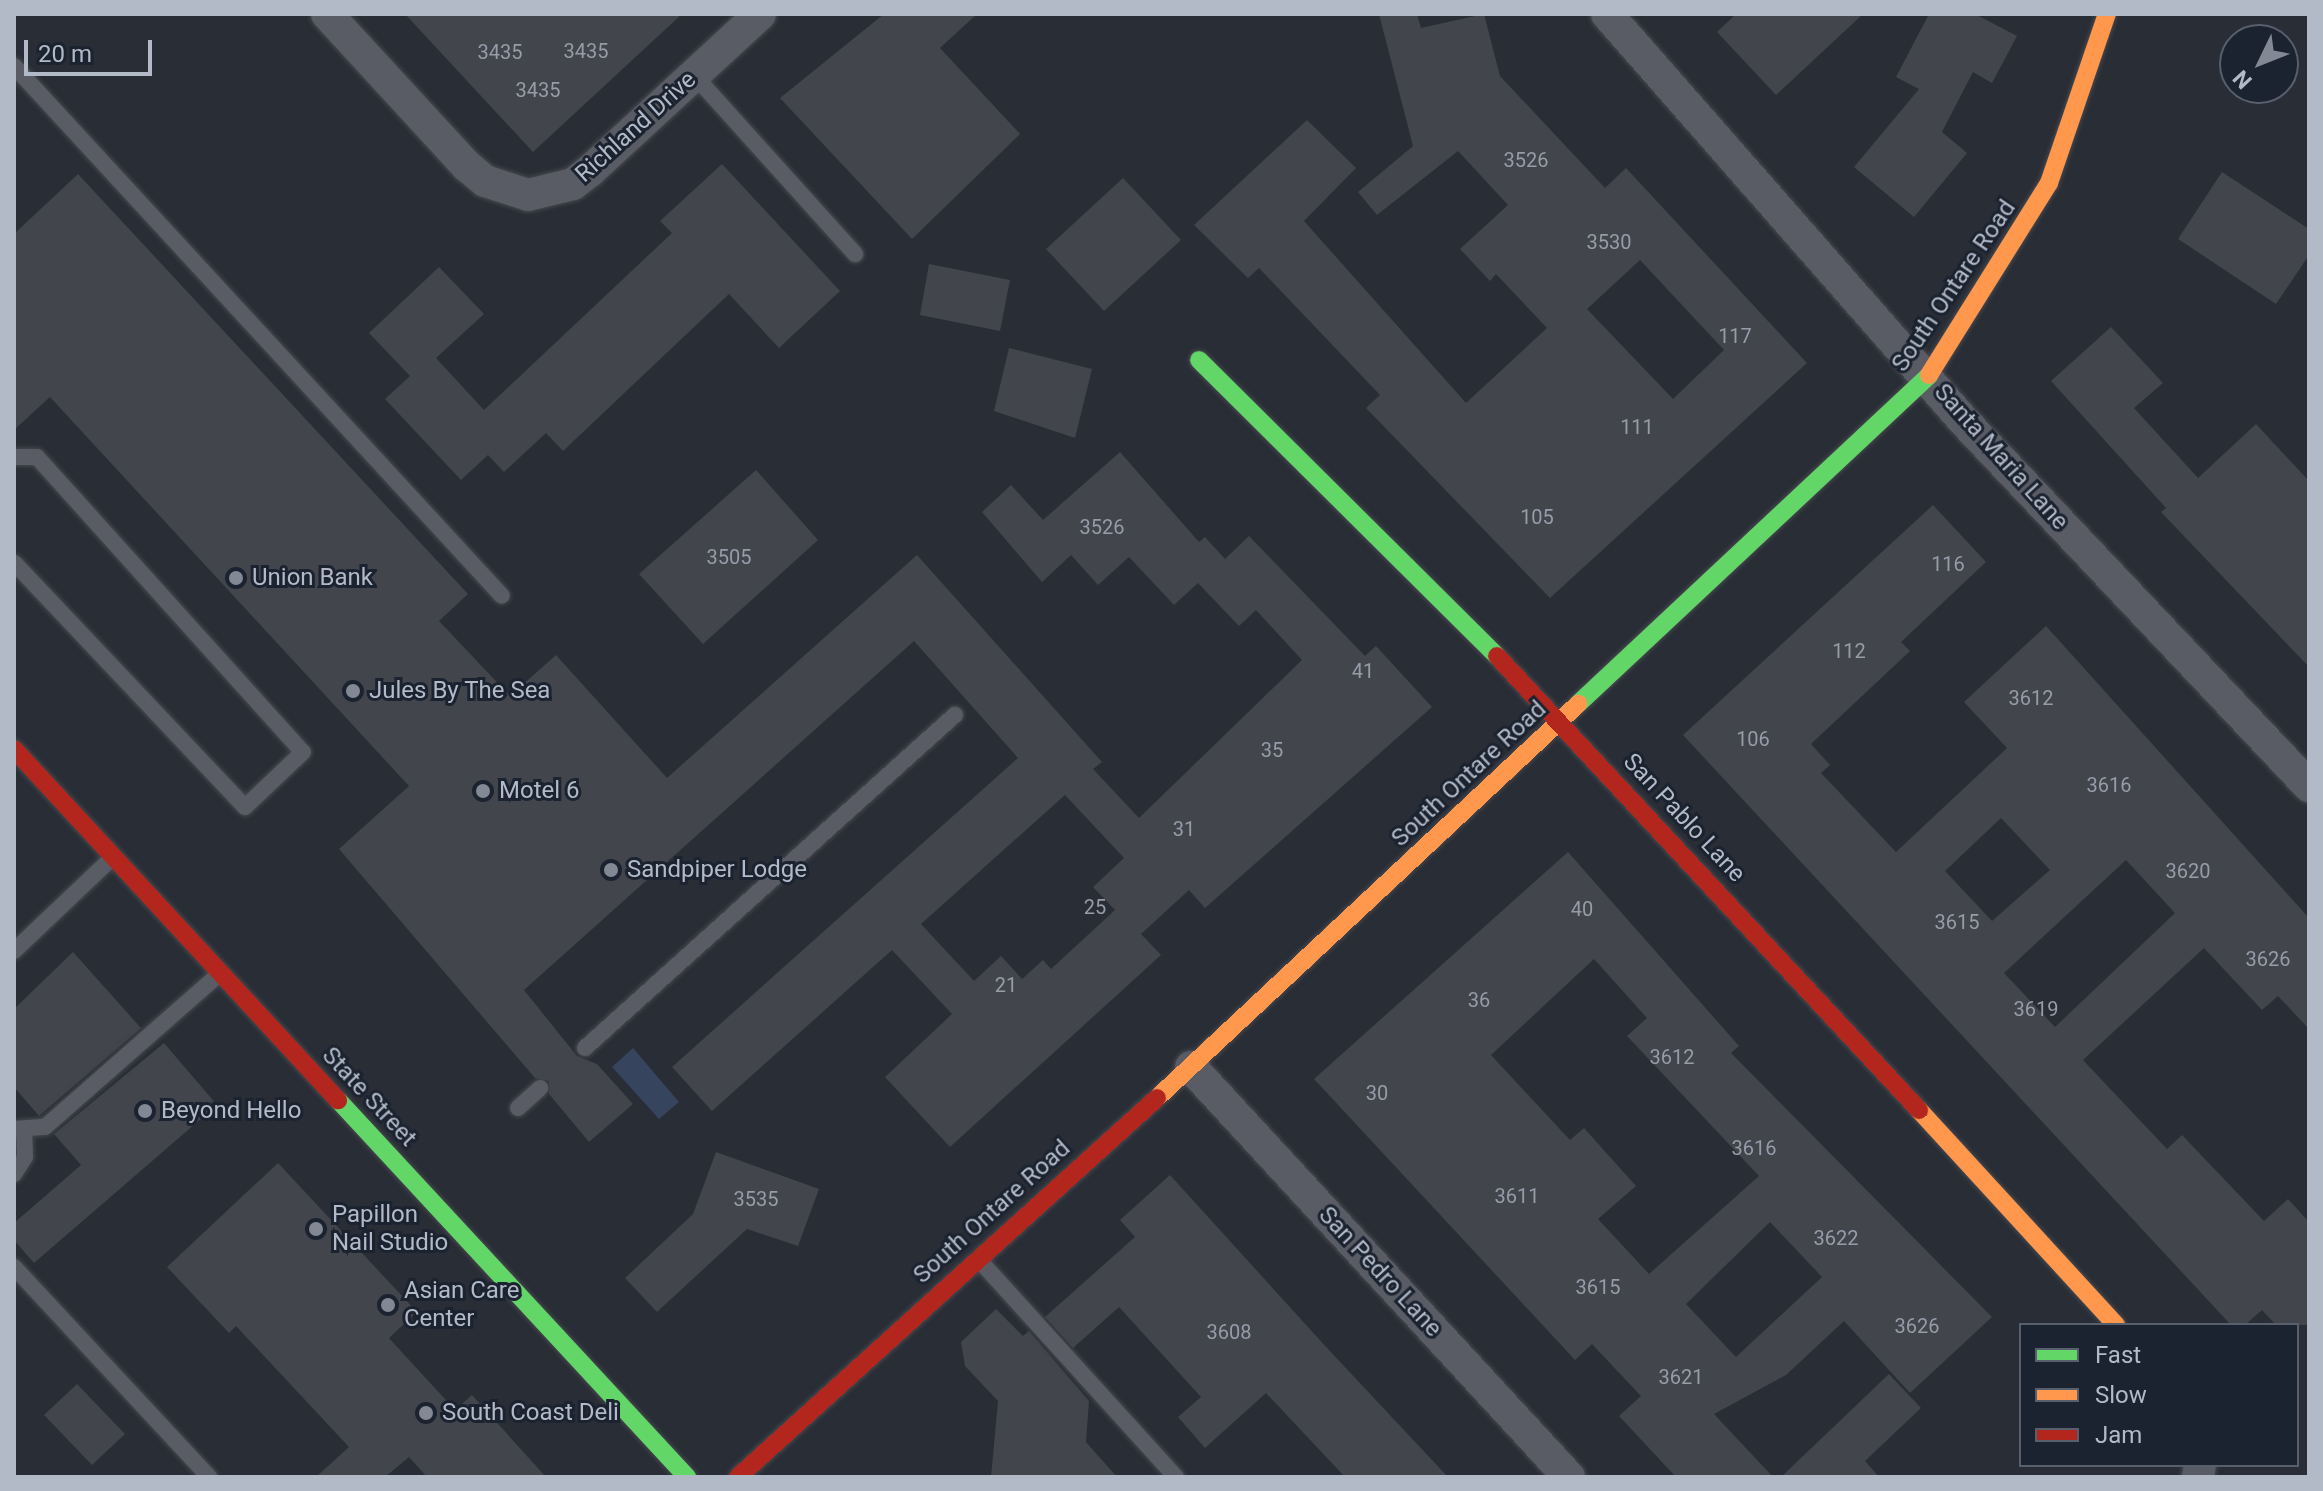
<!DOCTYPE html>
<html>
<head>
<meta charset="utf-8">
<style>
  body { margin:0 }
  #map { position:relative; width:2323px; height:1491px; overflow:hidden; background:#292d35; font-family:Roboto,sans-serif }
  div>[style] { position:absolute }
  .water>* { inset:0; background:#36445e }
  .building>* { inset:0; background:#42454c }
  .roads { filter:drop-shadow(0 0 2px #45484e) drop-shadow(0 0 2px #45484e) }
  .lane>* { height:16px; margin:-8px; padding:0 8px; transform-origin:8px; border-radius:8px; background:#595c64 }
  .street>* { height:32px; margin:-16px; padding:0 16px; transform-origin:16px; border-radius:16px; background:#595c64 }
  .fast>* { height:18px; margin:-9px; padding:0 9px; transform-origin:9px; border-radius:9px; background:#63d668 }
  .slow>* { height:18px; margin:-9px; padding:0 9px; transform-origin:9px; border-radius:9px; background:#ff974d }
  .jam>* { height:18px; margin:-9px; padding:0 9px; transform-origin:9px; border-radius:9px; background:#b3261e }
  .dots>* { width:22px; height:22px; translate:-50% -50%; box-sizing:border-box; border:4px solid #1c2330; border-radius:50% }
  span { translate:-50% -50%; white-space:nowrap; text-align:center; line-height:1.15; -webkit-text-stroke:6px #1c2330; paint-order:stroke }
  .number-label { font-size:20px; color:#969ca8 }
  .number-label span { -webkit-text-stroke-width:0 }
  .street-label { font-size:24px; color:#b2b9c7 }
  .poi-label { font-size:24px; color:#b2b9c7 }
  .left { translate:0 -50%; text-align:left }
  .frame { position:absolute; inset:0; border:16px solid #b2b9c7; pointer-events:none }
  .legend { position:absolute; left:2019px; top:1323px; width:280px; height:144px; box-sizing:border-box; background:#1c2330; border:2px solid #585f6c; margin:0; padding:10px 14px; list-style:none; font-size:24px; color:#b2b9c7 }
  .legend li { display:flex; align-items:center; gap:16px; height:40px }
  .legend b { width:40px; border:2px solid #585f6c }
  .north { position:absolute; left:2219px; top:24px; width:80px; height:80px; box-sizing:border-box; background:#1c2330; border:2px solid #585f6c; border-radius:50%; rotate:227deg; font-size:22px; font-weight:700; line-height:32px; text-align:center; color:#b2b9c7 }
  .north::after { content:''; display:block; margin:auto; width:28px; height:36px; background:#828894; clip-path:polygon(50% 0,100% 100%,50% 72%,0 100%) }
  .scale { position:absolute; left:24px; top:40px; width:128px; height:36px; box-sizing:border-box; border:4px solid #b2b9c7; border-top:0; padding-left:10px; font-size:24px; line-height:28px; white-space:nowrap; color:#b2b9c7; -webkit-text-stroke:6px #1c2330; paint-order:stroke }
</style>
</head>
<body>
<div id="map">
  <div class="water">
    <i style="clip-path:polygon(633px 1048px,679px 1102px,659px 1119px,612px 1067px)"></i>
  </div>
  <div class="building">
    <i style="clip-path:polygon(405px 14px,682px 14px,533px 152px)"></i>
    <i style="clip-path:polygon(884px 14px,977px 14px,940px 48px,1020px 134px,912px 239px,780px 98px)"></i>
    <i style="clip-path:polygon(evenodd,1379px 14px,1417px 14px,1421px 28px,1484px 14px,1500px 76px,1605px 188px,1626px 168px,1807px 363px,1550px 598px,1366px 408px,1380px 395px,1259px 268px,1248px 278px,1194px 225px,1307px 120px,1356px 168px,1304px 221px,1466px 403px,1547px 328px,1496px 274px,1490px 281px,1460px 249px,1508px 205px,1458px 151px,1377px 215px,1358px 192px,1413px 146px,1379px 14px,1640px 260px,1724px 350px,1673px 399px,1587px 309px,1640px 260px)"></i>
    <i style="clip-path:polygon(1736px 14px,1863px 14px,1776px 95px,1717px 32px)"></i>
    <i style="clip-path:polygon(1929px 14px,1975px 14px,2017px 36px,1992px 83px,1973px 72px,1942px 132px,1967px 153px,1914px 217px,1854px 167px,1919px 89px,1896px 77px)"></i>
    <i style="clip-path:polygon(722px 164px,840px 291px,779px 348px,729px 294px,563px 451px,546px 433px,504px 472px,488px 455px,461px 480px,385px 399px,410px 376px,369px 333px,439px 267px,484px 314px,436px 358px,484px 410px,672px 233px,660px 221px)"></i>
    <i style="clip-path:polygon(2222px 172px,2309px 229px,2309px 255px,2276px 304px,2178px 239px)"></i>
    <i style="clip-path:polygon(evenodd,78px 174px,468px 594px,439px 621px,510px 696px,556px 655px,667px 778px,917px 555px,1102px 762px,1093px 769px,1139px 818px,1302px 660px,1256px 610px,1239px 626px,1198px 583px,1174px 605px,1129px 557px,1098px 585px,1071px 555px,1042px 582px,982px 512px,1011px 485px,1043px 520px,1120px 452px,1199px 542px,1205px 537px,1225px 559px,1249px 536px,1365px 656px,1376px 646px,1432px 707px,1205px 908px,1189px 890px,1141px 934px,1161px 955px,950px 1147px,885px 1077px,952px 1014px,892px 950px,712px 1111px,672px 1067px,1018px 758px,914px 641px,524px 990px,577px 1056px,597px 1064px,633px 1104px,589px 1142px,549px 1094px,549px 1081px,535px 1078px,339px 849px,409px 786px,50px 397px,14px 430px,14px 234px,78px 174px,1065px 795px,1124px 858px,1093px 887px,1115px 910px,1051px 969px,1043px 960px,1022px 979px,1001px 956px,974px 981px,921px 924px,1065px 795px)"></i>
    <i style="clip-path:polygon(1123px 178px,1181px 240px,1104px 311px,1046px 249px)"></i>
    <i style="clip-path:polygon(929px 264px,1010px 280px,1000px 331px,920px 315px)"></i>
    <i style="clip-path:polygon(2111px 327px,2163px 383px,2134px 408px,2198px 478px,2256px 424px,2309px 481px,2309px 667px,2161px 512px,2166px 508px,2051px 381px)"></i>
    <i style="clip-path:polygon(1009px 348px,1092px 369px,1075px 438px,994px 411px)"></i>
    <i style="clip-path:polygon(756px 470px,818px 540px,703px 644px,639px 574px)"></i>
    <i style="clip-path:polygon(evenodd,1933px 505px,1986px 562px,1901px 642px,1910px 651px,1811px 744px,1830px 765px,1821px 773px,1896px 852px,2007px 748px,1964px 702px,2046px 626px,2309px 918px,2309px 1029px,2278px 996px,2262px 1010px,2204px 948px,2083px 1060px,2167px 1149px,2182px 1135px,2264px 1221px,2288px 1199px,2309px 1222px,2309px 1325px,2276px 1325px,2262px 1310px,2245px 1325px,2231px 1325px,1683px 735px,1933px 505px,2001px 818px,2050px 870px,1992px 921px,1945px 871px,2001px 818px,1933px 505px,2126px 860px,2175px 913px,2055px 1027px,2004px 973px,2126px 860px)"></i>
    <i style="clip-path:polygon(evenodd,1568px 852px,1739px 1046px,1731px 1053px,1992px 1317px,1910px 1393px,1844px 1321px,1786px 1375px,1714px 1414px,1773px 1477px,1676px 1477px,1619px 1416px,1641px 1396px,1592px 1344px,1575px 1360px,1314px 1079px,1568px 852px,1594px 959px,1647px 1018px,1627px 1036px,1759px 1176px,1649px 1274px,1598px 1219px,1636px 1186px,1584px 1128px,1570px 1140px,1491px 1055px,1594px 959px,1568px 852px,1770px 1222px,1822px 1277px,1736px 1357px,1686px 1304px,1770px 1222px)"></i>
    <i style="clip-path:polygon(73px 952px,141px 1028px,39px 1116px,14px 1087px,14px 1009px)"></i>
    <i style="clip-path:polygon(164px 1043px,217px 1105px,34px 1263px,14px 1240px,14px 1223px,81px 1165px,54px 1134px)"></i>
    <i style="clip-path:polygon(716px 1152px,819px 1189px,798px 1246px,747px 1229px,657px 1312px,625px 1278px,693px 1214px)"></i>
    <i style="clip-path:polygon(278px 1163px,417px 1312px,389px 1338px,455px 1410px,472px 1395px,546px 1477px,427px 1477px,409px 1457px,385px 1477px,316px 1477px,349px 1447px,236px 1326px,229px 1333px,167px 1267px)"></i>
    <i style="clip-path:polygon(1170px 1175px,1328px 1349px,1448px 1477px,1345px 1477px,1266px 1393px,1205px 1448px,1178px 1417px,1201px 1397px,1119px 1307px,1073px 1348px,1045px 1317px,1135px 1237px,1120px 1220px)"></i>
    <i style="clip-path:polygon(996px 1309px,1023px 1336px,1029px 1331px,1089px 1401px,1086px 1442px,1117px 1477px,991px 1477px,998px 1401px,965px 1366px,961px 1342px)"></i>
    <i style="clip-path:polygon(1889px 1374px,1921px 1408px,1865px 1461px,1879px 1477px,1781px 1477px)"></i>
    <i style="clip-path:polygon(77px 1384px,125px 1434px,92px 1465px,44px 1415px)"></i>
  </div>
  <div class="roads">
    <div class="lane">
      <i style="left:14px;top:66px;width:720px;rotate:47.36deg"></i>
      <i style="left:694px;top:75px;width:241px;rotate:48deg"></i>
      <i style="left:14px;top:457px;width:23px"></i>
      <i style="left:37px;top:457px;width:397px;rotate:48deg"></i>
      <i style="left:303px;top:752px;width:80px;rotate:136.5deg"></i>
      <i style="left:245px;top:807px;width:336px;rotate:-133.4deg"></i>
      <i style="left:14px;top:951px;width:135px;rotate:-43.5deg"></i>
      <i style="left:585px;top:1048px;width:498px;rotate:-42deg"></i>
      <i style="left:518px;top:1108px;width:30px;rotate:-42deg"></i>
      <i style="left:14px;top:1129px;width:31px;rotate:-4deg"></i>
      <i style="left:45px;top:1127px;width:230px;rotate:-41.3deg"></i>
      <i style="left:14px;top:1174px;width:20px;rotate:-57deg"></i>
      <i style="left:25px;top:1157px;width:25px;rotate:-92deg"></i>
      <i style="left:981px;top:1262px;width:290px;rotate:47.8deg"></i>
      <i style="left:14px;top:1267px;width:287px;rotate:47.1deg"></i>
    </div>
    <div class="street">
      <i style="left:327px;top:14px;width:207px;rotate:47.4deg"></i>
      <i style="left:467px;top:166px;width:23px;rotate:40deg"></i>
      <i style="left:485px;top:181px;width:45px;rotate:18deg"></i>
      <i style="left:528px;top:195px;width:46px;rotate:-13.7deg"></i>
      <i style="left:573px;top:184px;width:23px;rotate:-38deg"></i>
      <i style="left:591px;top:170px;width:230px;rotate:-42.7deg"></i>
      <i style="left:1607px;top:14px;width:540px;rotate:48.75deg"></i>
      <i style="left:1963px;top:420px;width:504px;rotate:46.61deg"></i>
      <i style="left:1191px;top:1067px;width:558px;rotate:47.33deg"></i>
      <i style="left:2198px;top:1477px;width:12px;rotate:-81deg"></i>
    </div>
    <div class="fast">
      <i style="left:1199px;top:360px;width:420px;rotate:44.8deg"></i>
      <i style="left:1578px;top:704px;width:481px;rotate:-43.1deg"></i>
      <i style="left:338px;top:1100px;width:514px;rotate:47.21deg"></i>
    </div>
    <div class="slow">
      <i style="left:1929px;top:375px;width:226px;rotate:-58deg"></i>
      <i style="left:2049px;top:183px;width:179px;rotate:-71.1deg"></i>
      <i style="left:1157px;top:1098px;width:577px;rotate:-43.1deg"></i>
      <i style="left:1919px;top:1110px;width:292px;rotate:47.5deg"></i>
    </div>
    <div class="jam">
      <i style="left:1497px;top:656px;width:620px;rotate:47.09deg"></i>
      <i style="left:14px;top:749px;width:478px;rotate:47.3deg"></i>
      <i style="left:738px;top:1477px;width:565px;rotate:-42.13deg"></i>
    </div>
  </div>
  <div class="dots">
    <i style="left:236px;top:578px;background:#828894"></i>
    <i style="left:353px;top:691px;background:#828894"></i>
    <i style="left:483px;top:791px;background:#828894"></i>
    <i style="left:611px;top:870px;background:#828894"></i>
    <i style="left:145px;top:1111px;background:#828894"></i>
    <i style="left:316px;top:1229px;background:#828894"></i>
    <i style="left:388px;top:1305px;background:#828894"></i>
    <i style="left:426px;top:1413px;background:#828894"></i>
  </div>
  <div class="number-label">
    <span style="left:586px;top:51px">3435</span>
    <span style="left:500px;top:52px">3435</span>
    <span style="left:538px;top:90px">3435</span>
    <span style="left:1526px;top:160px">3526</span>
    <span style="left:1609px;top:242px">3530</span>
    <span style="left:1735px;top:336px">117</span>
    <span style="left:1637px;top:427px">111</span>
    <span style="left:1537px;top:517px">105</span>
    <span style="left:1102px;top:527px">3526</span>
    <span style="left:729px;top:557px">3505</span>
    <span style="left:1948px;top:564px">116</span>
    <span style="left:1849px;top:651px">112</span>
    <span style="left:1363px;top:671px">41</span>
    <span style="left:2031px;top:698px">3612</span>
    <span style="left:1753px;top:739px">106</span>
    <span style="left:1272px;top:750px">35</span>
    <span style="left:2109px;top:785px">3616</span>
    <span style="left:1184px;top:829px">31</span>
    <span style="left:2188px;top:871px">3620</span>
    <span style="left:1095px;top:907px">25</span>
    <span style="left:1582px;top:909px">40</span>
    <span style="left:1957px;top:922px">3615</span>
    <span style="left:2268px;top:959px">3626</span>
    <span style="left:1006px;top:985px">21</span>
    <span style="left:1479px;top:1000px">36</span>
    <span style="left:2036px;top:1009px">3619</span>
    <span style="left:1672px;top:1057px">3612</span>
    <span style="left:1377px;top:1093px">30</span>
    <span style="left:1754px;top:1148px">3616</span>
    <span style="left:1517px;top:1196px">3611</span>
    <span style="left:756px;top:1199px">3535</span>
    <span style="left:1836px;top:1238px">3622</span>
    <span style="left:1598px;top:1287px">3615</span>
    <span style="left:1917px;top:1326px">3626</span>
    <span style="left:1229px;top:1332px">3608</span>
    <span style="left:1681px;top:1377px">3621</span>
  </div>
  <div class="street-label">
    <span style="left:636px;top:127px;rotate:-42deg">Richland Drive</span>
    <span style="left:1954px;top:286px;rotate:-56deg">South Ontare Road</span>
    <span style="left:2001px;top:457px;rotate:48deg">Santa Maria Lane</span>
    <span style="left:1469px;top:774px;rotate:-43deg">South Ontare Road</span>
    <span style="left:1684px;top:818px;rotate:47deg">San Pablo Lane</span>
    <span style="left:369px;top:1097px;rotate:47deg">State Street</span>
    <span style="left:992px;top:1212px;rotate:-42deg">South Ontare Road</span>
    <span style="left:1380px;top:1272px;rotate:47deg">San Pedro Lane</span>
  </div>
  <div class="poi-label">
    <span class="left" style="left:252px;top:578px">Union Bank</span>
    <span class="left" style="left:369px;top:691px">Jules By The Sea</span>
    <span class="left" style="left:499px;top:791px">Motel 6</span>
    <span class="left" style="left:627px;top:870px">Sandpiper Lodge</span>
    <span class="left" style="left:161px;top:1111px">Beyond Hello</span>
    <span class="left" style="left:332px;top:1229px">Papillon<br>Nail Studio</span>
    <span class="left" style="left:404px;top:1305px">Asian Care<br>Center</span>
    <span class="left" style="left:442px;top:1413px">South Coast Deli</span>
  </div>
  <div class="frame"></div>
  <ul class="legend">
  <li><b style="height:10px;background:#63d668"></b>Fast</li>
  <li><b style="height:10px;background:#ff974d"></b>Slow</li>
  <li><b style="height:10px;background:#b3261e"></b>Jam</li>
  </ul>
  <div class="north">N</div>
  <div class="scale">20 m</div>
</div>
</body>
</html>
